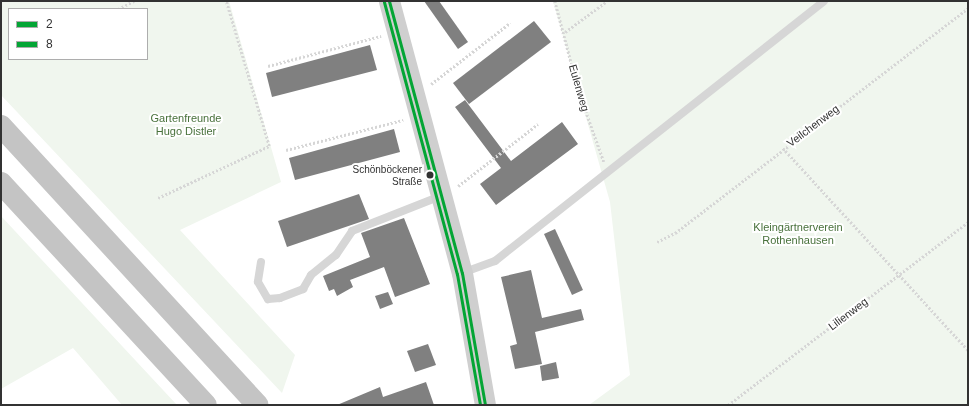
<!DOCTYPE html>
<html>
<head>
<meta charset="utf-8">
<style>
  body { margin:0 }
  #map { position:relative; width:969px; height:406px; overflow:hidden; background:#fff; font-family:Arial,sans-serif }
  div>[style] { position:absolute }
  .green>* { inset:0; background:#f0f6ee }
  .building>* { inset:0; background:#808080 }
  .path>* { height:2.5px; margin-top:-1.25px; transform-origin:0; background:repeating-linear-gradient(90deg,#d6d6d6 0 2px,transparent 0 4px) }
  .lane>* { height:8px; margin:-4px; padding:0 4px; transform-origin:4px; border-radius:4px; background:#d6d6d6 }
  .secondary>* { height:21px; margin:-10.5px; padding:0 10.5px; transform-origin:10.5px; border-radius:10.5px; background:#cfcfcf }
  .highway>* { height:22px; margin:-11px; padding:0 11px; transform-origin:11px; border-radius:11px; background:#c4c4c4 }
  .bus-1>* { height:3px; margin:-1.5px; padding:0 1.5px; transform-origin:1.5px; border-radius:1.5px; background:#04a535 }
  .bus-2>* { height:3px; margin:-1.5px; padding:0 1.5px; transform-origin:1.5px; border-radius:1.5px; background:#04a535 }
  .dots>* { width:11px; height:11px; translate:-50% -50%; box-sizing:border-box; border:2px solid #fff; border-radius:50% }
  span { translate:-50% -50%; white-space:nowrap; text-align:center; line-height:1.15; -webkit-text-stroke:4px #fff; paint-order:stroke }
  .bus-label { font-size:10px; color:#323232 }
  .right { translate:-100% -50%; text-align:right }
  .street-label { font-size:11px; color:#323232 }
  .park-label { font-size:11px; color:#48713b }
  .frame { position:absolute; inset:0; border:2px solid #323232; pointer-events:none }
  .legend { position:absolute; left:8px; top:8px; width:140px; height:52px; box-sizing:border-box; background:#fff; border:1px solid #adadad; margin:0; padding:5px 7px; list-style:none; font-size:12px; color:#323232 }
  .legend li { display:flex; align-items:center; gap:8px; height:20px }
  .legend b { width:20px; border:1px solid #adadad }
</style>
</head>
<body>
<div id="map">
  <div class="green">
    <i style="clip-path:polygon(evenodd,1px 1px,229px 1px,281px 182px,180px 230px,295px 355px,282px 393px,1px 95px,1px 1px,9px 9px,147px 9px,147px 59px,9px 59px,9px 9px)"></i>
    <i style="clip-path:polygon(553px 1px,968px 1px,968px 405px,589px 405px,630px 375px,610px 202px)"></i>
    <i style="clip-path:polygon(1px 216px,177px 405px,122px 405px,73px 348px,1px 389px)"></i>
  </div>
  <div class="building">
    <i style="clip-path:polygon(424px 1px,439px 1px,468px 42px,458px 49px)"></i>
    <i style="clip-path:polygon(534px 21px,551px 42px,469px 104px,453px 83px)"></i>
    <i style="clip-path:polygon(370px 45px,377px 70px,272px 97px,266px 73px)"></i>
    <i style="clip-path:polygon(465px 100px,511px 161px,562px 122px,578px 144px,496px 205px,480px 184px,501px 168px,455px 107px)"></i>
    <i style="clip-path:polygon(394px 129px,400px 152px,295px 180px,289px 158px)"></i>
    <i style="clip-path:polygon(359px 194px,369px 219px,287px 247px,278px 221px)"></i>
    <i style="clip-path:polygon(404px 218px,430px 284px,395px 297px,384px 267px,350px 280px,353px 287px,337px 296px,334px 289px,329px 291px,323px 276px,370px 257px,361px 233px)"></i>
    <i style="clip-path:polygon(555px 229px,583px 290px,572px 295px,544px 234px)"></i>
    <i style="clip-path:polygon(531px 270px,542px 318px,581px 309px,584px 320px,535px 332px,542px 364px,515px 369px,510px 346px,517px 344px,501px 277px)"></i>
    <i style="clip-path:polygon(388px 292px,393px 304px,380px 309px,375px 296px)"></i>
    <i style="clip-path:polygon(428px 344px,436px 365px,415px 372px,407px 351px)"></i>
    <i style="clip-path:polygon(556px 362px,559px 378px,542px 381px,540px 366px)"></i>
    <i style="clip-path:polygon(426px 382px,434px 405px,337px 405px,380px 387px,383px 397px)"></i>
  </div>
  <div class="path">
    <i style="left:555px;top:1px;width:94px;rotate:75.2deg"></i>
    <i style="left:579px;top:92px;width:74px;rotate:70.3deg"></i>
    <i style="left:118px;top:9px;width:18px;rotate:-27deg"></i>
    <i style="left:565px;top:32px;width:52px;rotate:-36.4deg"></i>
    <i style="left:268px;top:66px;width:117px;rotate:-14.9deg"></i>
    <i style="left:431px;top:84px;width:100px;rotate:-37.7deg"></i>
    <i style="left:783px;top:148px;width:274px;rotate:47.5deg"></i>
    <i style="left:286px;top:150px;width:121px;rotate:-14.4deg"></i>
    <i style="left:458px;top:186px;width:101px;rotate:-37.8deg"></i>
    <i style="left:158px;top:198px;width:123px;rotate:-25.1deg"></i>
    <i style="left:269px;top:146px;width:151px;rotate:-106.5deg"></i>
    <i style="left:657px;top:242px;width:20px;rotate:-27deg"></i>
    <i style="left:675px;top:233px;width:369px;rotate:-37.5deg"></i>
    <i style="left:728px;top:405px;width:302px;rotate:-37.3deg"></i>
  </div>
  <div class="lane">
    <i style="left:261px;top:262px;width:20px;rotate:99deg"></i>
    <i style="left:258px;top:282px;width:20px;rotate:60deg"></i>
    <i style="left:268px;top:299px;width:12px;rotate:-5deg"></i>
    <i style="left:280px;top:298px;width:25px;rotate:-21deg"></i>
    <i style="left:303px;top:289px;width:16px;rotate:-60deg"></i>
    <i style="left:311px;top:275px;width:32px;rotate:-39deg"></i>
    <i style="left:336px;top:255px;width:29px;rotate:-56deg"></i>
    <i style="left:352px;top:231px;width:96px;rotate:-21.5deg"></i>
    <i style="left:462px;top:273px;width:35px;rotate:-20deg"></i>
    <i style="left:495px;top:261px;width:419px;rotate:-38.3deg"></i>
  </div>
  <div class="secondary">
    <i style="left:389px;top:1px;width:282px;rotate:75deg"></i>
    <i style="left:462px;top:273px;width:134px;rotate:80.1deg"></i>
  </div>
  <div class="highway">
    <i style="left:1px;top:126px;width:379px;rotate:47.4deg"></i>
    <i style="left:1px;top:183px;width:302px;rotate:47.3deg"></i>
  </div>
  <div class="bus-1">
    <i style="left:389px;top:1px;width:282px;rotate:75deg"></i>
    <i style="left:462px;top:273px;width:134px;rotate:80.1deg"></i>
  </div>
  <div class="bus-2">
    <i style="left:384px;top:2px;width:282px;rotate:75deg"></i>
    <i style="left:457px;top:274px;width:133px;rotate:80deg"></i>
  </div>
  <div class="dots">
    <i style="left:430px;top:175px;background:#323232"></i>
  </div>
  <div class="bus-label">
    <span class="right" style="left:422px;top:175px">Schönböckener<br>Straße</span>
  </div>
  <div class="street-label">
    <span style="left:579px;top:88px;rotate:74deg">Eulenweg</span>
    <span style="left:813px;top:126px;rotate:-37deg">Veilchenweg</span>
    <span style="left:848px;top:314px;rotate:-37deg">Lilienweg</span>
  </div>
  <div class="park-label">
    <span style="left:186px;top:125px">Gartenfreunde<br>Hugo Distler</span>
    <span style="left:798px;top:234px">Kleingärtnerverein<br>Rothenhausen</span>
  </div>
  <div class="frame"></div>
  <ul class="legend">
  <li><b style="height:5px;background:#04a535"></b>2</li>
  <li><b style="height:5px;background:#04a535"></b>8</li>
  </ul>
</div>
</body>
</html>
